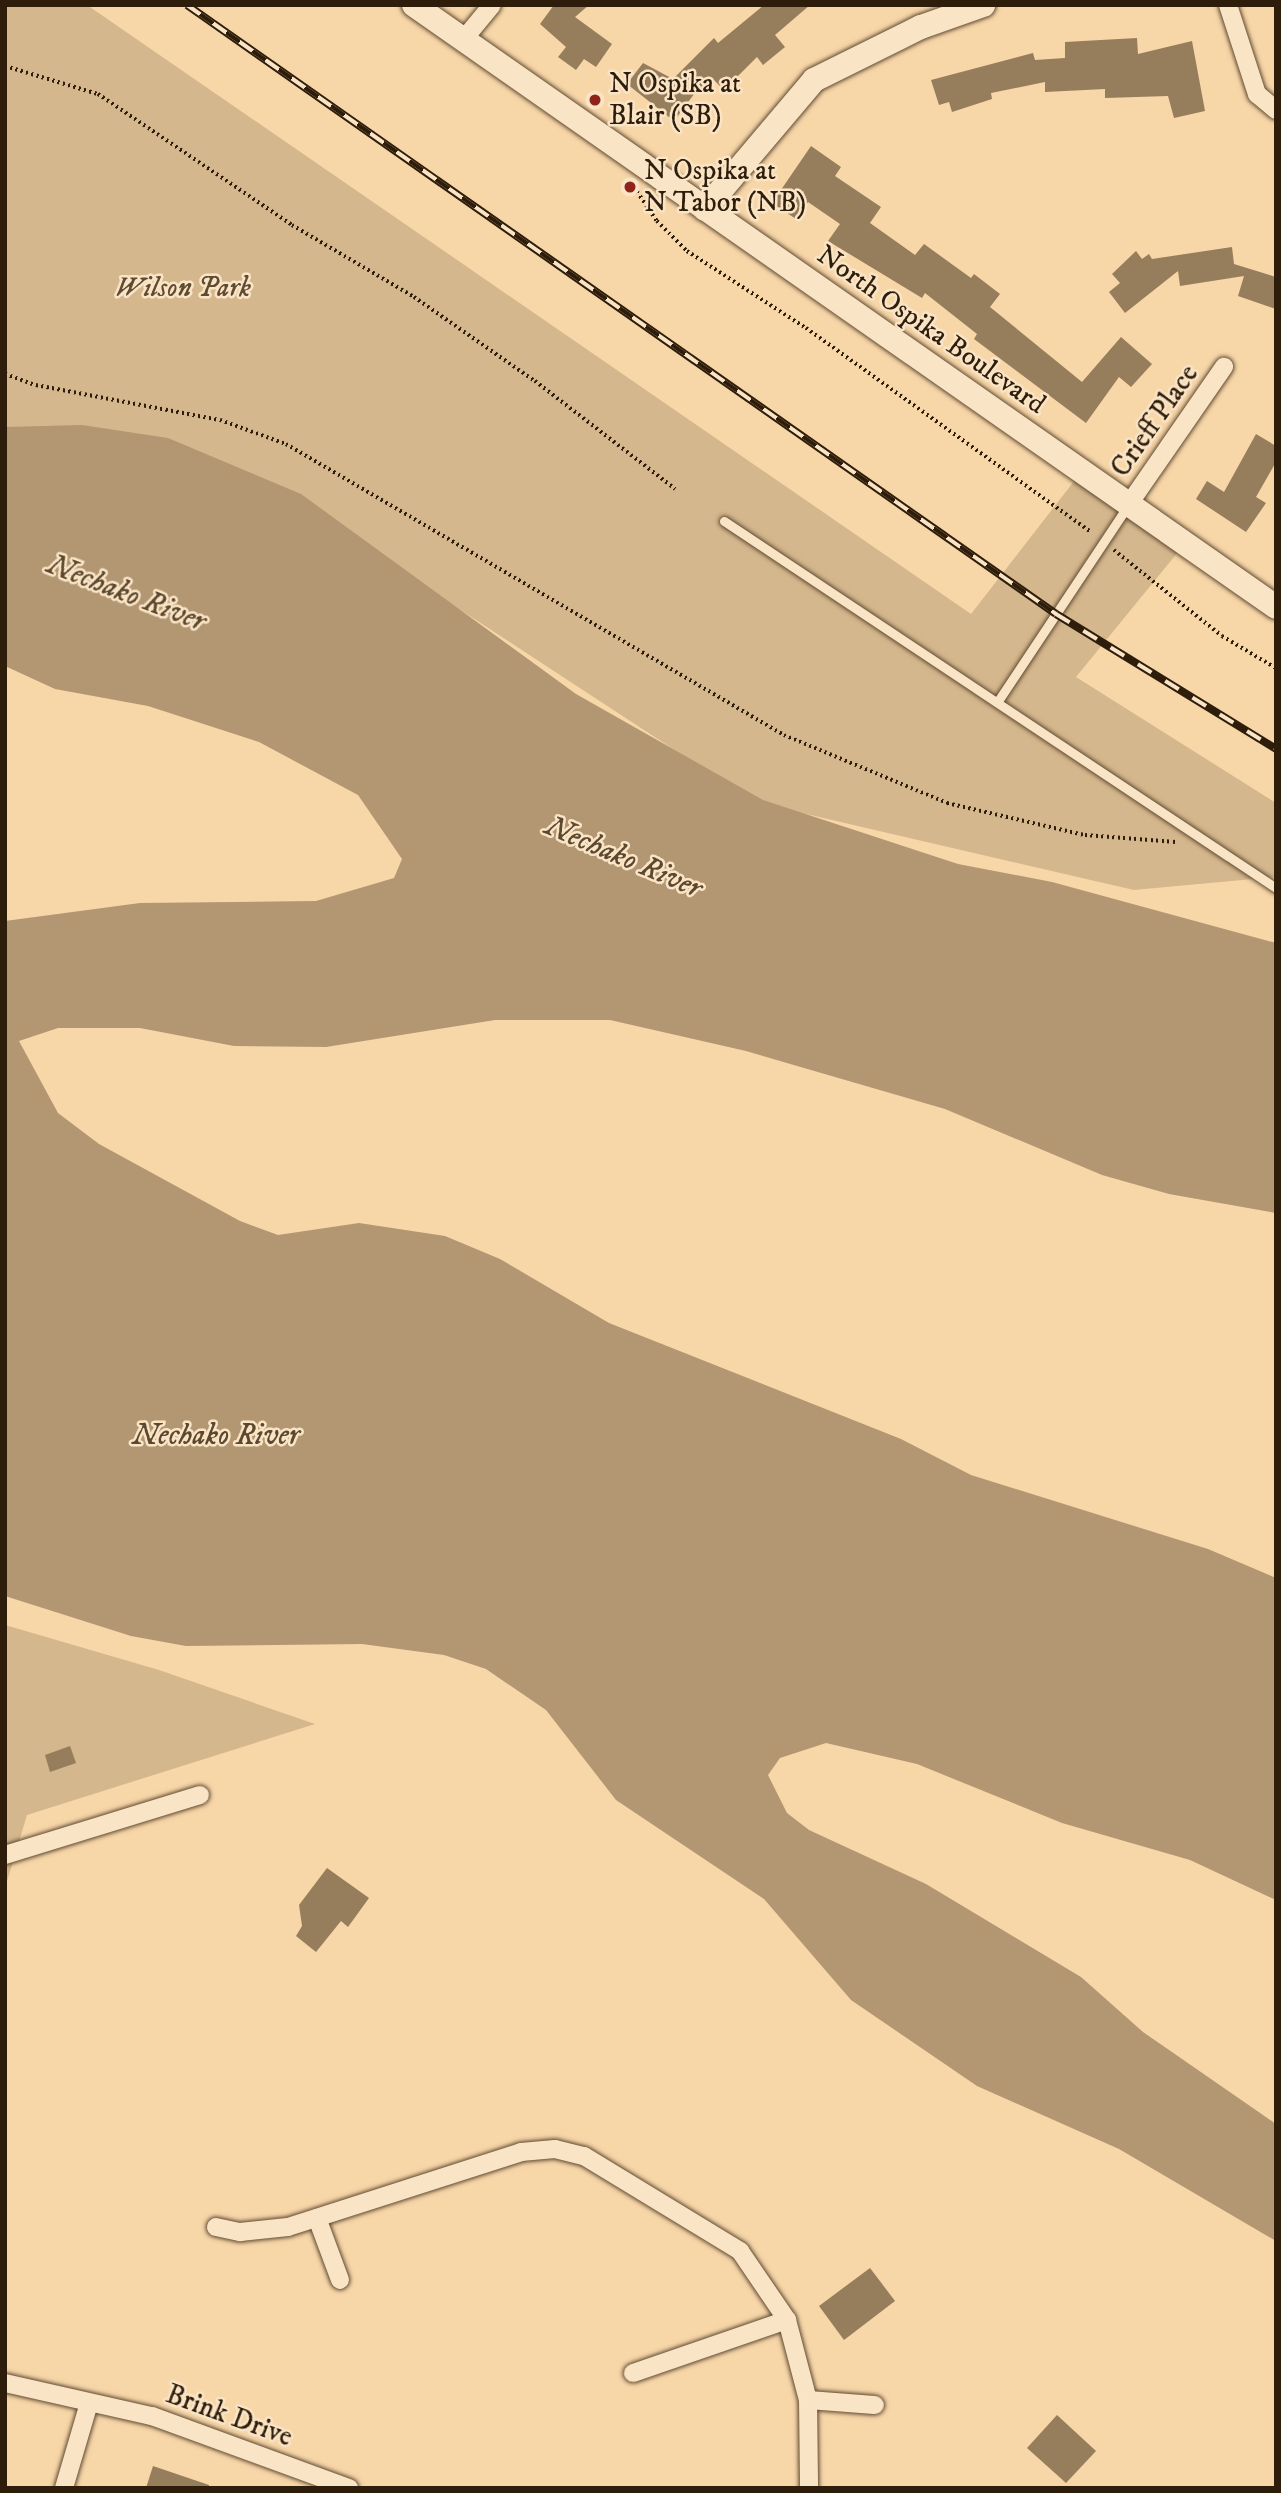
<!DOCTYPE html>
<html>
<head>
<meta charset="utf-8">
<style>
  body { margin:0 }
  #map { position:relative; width:1281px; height:2493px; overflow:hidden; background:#f7d6a8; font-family:"IM FELL DW Pica",serif }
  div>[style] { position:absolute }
  .green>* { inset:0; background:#d5b78d }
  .water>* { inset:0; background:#b29772 }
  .building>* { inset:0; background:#967d5c }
  .path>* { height:3.5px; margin-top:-1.75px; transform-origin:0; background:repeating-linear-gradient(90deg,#2d1d0a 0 2px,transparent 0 5.5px) }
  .roads { filter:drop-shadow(0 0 2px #604b32) drop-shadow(0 0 2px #604b32) }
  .lane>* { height:9px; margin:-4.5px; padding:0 4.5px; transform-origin:4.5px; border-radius:4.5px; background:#fae4c6 }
  .street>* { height:18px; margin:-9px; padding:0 9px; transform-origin:9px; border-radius:9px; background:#fae4c6 }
  .secondary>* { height:24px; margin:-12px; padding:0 12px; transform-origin:12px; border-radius:12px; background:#fae4c6 }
  .rail>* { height:8px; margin-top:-4px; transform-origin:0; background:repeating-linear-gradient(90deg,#fae4c6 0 16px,#2d1d0a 0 32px); box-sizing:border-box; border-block:2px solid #2d1d0a }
  .dots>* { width:19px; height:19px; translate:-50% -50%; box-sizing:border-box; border:4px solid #fae4c6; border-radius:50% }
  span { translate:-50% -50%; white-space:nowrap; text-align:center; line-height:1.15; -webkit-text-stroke:5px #fae4c6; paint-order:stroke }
  .poi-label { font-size:28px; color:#2d1d0a }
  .left { translate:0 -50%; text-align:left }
  .park-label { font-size:28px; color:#5f4b31; font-style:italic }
  .street-label { font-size:28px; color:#2d1d0a }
  .water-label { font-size:30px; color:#5c482e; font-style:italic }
  .frame { position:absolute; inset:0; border:7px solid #2d1d0a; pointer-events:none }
</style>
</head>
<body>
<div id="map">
  <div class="green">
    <i style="clip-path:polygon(5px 5px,87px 5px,971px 614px,1075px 480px,1178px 552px,1076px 677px,1276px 803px,1276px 877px,1134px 890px,754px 802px,453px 605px,5px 444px)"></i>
    <i style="clip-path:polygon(5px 1625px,159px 1670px,315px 1724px,27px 1815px,5px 1888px)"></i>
  </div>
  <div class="water">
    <i style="clip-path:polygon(82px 425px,168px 438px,301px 494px,576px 694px,763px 800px,958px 864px,1052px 882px,1276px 943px,1276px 1213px,1169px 1194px,1102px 1175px,945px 1109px,746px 1051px,610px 1020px,495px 1020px,326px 1047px,234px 1046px,140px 1028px,58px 1028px,19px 1041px,58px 1113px,99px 1144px,240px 1221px,278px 1235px,359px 1223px,445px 1236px,500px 1259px,609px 1323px,901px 1439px,971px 1475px,1208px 1549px,1276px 1578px,1276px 1900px,1190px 1860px,1062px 1823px,917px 1764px,826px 1743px,780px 1758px,768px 1775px,787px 1813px,809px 1830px,926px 1884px,1081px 1977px,1143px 2032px,1276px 2124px,1276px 2241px,1119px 2149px,977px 2086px,851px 2000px,764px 1899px,616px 1800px,546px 1710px,486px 1669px,444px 1655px,362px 1644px,186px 1646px,131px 1636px,5px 1596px,5px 921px,140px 903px,316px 901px,394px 878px,402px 859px,358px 795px,259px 742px,148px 706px,55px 689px,5px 666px,5px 427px)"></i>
  </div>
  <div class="building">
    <i style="clip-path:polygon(554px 5px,589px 5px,575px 17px,612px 44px,596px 67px,584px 59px,576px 70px,558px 57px,566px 47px,540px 24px)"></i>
    <i style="clip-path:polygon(764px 5px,810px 5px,775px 35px,785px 47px,763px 65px,757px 57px,724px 90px,714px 80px,704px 90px,700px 86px,674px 121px,627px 84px,643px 63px,673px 79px,714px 38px,718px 43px)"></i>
    <i style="clip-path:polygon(1137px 38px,1138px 54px,1192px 41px,1205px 111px,1174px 118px,1168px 96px,1105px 98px,1105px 89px,1045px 92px,1045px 82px,991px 93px,992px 99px,952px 112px,949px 102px,939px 105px,931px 80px,1033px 53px,1035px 60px,1065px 58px,1065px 42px)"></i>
    <i style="clip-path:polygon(811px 146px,841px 167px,835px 176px,881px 207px,870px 223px,915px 255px,924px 244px,971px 278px,974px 274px,1000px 294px,990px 307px,1082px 382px,1121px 337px,1152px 364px,1131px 387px,1119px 377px,1086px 423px,974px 339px,977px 334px,925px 293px,922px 298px,828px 241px,840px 224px,808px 202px,796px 219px,772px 203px)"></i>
    <i style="clip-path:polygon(1232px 247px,1234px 264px,1276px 277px,1276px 309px,1238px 296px,1244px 276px,1180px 286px,1178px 271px,1125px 313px,1109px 292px,1120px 283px,1112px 274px,1136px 251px,1142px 259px,1149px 254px,1152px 259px)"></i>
    <i style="clip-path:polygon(1256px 434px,1276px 446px,1276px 462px,1256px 497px,1266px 503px,1246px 532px,1196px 499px,1207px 481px,1224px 492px)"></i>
    <i style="clip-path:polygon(70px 1746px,76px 1763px,50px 1772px,45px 1755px)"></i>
    <i style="clip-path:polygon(327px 1868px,369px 1898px,348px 1927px,341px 1921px,316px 1952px,296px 1936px,302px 1926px,299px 1905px)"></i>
    <i style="clip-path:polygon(870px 2268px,895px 2301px,844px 2340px,819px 2306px)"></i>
    <i style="clip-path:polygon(1057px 2415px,1096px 2451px,1066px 2483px,1027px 2448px)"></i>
    <i style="clip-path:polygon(153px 2466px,209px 2485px,209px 2488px,146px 2488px)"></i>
  </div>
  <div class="path">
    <i style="left:5px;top:66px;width:97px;rotate:16.8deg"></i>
    <i style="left:98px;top:94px;width:234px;rotate:34deg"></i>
    <i style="left:292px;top:225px;width:142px;rotate:30.5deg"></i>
    <i style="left:414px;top:297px;width:147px;rotate:34.8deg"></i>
    <i style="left:535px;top:381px;width:177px;rotate:37.6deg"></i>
    <i style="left:634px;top:187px;width:41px;rotate:55.9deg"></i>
    <i style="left:657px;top:221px;width:42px;rotate:45deg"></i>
    <i style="left:687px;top:251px;width:142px;rotate:32.9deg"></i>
    <i style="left:806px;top:328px;width:350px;rotate:35.6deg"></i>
    <i style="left:5px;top:374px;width:33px;rotate:20deg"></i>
    <i style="left:36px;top:385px;width:187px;rotate:10.8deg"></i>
    <i style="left:220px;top:420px;width:70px;rotate:20deg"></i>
    <i style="left:286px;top:444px;width:577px;rotate:30.3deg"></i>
    <i style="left:784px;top:735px;width:177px;rotate:22.6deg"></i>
    <i style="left:947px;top:803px;width:142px;rotate:13.1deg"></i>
    <i style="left:1085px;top:835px;width:91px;rotate:4.4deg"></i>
    <i style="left:1114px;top:550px;width:138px;rotate:38.5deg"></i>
    <i style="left:1222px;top:636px;width:63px;rotate:30.7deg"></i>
  </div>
  <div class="roads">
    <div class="lane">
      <i style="left:724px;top:521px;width:663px;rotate:33.62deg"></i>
      <i style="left:998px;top:701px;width:233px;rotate:-56.4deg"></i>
    </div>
    <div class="street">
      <i style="left:1228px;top:5px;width:94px;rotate:72deg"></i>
      <i style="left:1257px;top:94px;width:25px;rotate:40deg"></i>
      <i style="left:463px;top:40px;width:45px;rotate:-50.4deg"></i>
      <i style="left:1129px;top:504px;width:167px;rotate:-55.3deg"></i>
      <i style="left:5px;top:1855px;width:204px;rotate:-17.1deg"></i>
      <i style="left:317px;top:2218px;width:66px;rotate:69.6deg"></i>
      <i style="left:216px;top:2227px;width:25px;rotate:12deg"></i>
      <i style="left:240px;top:2232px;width:48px;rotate:-5.9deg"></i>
      <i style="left:288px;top:2227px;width:245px;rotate:-17.8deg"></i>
      <i style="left:521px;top:2152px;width:34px;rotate:-5deg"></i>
      <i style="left:555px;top:2149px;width:30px;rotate:14deg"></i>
      <i style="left:584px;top:2156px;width:183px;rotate:31.3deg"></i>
      <i style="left:740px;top:2251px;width:83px;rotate:55.7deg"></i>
      <i style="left:787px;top:2320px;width:83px;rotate:75.3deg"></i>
      <i style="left:808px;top:2400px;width:88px;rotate:89.3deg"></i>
      <i style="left:633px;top:2373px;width:163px;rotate:-19deg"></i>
      <i style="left:5px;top:2383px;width:151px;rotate:12.7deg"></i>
      <i style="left:152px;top:2416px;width:210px;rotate:20.1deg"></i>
      <i style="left:808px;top:2400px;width:67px;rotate:4.3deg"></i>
      <i style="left:64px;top:2488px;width:89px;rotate:-73.6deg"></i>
    </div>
    <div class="secondary">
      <i style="left:414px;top:5px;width:1051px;rotate:34.93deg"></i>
      <i style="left:705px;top:209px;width:169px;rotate:-49.8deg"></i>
      <i style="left:814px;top:80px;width:119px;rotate:-26.4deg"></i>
      <i style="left:921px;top:27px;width:66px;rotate:-19.5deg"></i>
    </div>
  </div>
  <div class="rail">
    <i style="left:187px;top:5px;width:1061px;rotate:35.02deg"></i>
    <i style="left:1056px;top:614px;width:258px;rotate:31.5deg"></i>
  </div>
  <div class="dots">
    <i style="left:595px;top:100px;background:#8f2418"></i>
    <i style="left:630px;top:187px;background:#8f2418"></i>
  </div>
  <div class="poi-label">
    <span class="left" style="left:609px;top:100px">N Ospika at<br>Blair (SB)</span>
    <span class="left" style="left:644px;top:187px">N Ospika at<br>N Tabor (NB)</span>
  </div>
  <div class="park-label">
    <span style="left:183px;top:288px">Wilson Park</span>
  </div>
  <div class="street-label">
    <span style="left:931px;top:330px;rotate:35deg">North Ospika Boulevard</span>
    <span style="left:1155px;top:421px;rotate:-55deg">Crieff Place</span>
    <span style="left:229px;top:2416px;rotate:20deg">Brink Drive</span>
  </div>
  <div class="water-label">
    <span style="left:126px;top:594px;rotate:21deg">Nechako River</span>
    <span style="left:623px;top:858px;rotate:23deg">Nechako River</span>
    <span style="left:216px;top:1436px">Nechako River</span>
  </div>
  <div class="frame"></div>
</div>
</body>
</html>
